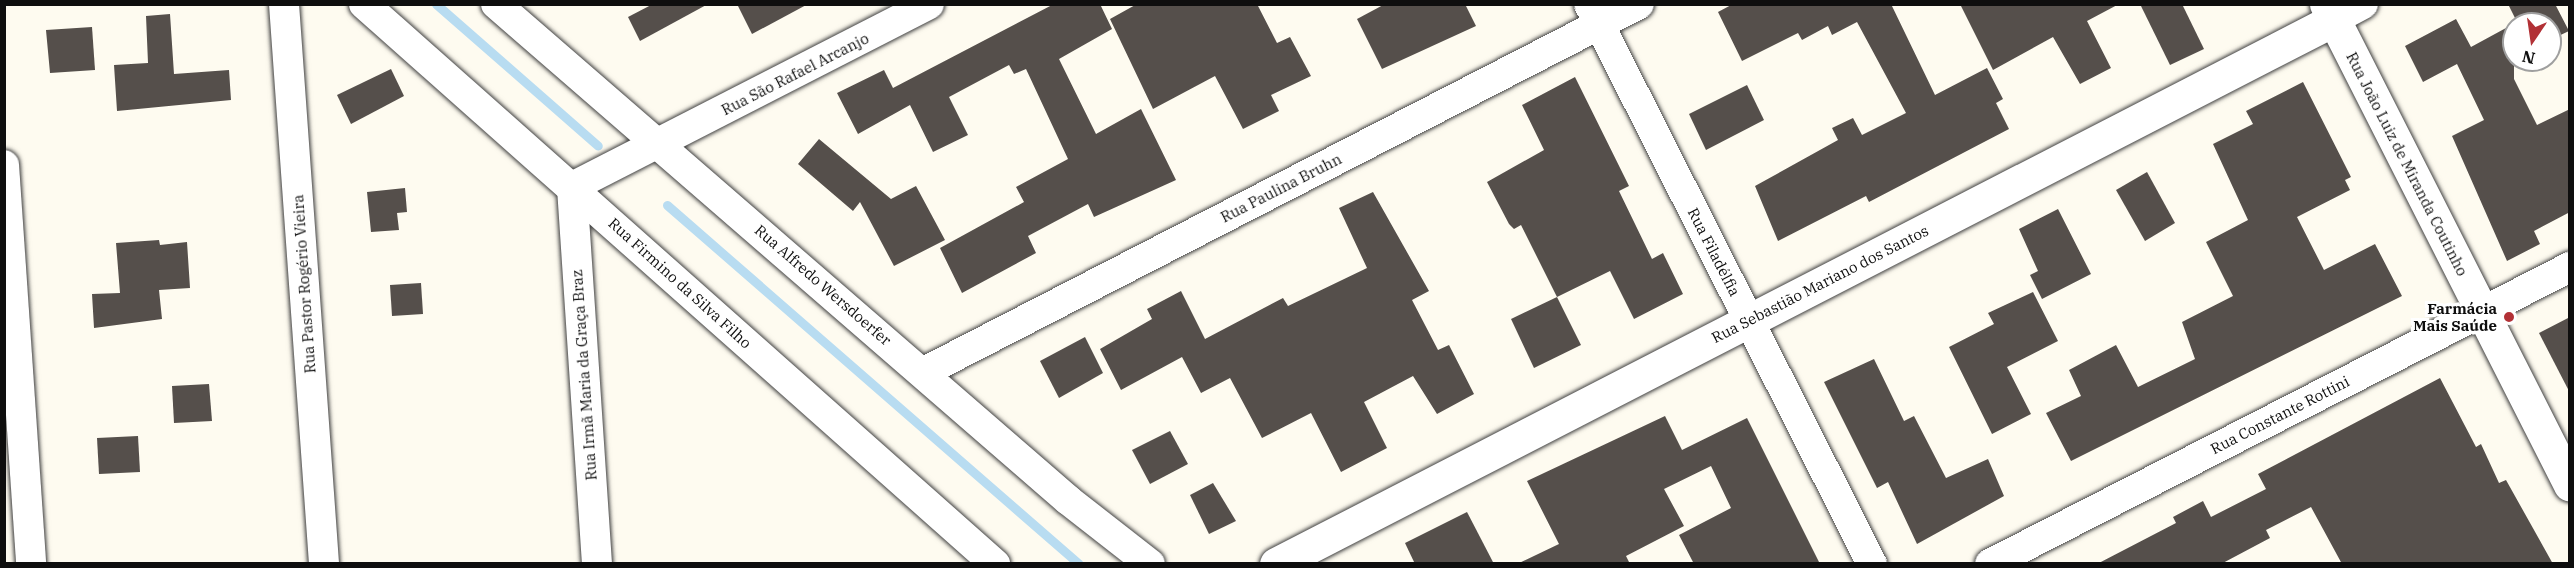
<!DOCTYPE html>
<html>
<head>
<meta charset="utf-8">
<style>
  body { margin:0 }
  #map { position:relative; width:2574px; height:568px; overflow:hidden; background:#fefbf0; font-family:"IBM Plex Serif",serif }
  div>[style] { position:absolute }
  .stream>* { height:9px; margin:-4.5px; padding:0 4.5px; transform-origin:4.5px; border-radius:4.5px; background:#b8dcf1 }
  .building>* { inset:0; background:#554f4b }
  .roads { filter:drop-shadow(0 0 2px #414141) drop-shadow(0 0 2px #414141) }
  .minor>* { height:30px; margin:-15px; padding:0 15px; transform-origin:15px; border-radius:15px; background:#fff }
  .tertiary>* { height:33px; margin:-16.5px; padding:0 16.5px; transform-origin:16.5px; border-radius:16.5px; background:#fff }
  .dots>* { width:16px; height:16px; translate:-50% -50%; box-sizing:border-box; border:3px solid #fff; border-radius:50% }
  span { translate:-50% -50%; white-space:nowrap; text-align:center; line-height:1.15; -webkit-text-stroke:6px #fff; paint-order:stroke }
  .street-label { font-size:15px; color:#0e0e0e }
  .poi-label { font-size:15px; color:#0e0e0e; font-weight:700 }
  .right { translate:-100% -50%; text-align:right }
  .frame { position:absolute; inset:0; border:6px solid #0e0e0e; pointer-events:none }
  .north { position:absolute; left:2502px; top:12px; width:60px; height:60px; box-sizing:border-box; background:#fff; border:2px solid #9f9f9f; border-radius:50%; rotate:193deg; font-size:16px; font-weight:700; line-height:24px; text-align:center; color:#0e0e0e }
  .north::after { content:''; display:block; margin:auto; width:21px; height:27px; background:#b23136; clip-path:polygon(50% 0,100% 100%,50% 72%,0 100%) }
</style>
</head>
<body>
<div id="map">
  <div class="stream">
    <i style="left:436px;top:4px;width:215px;rotate:41.2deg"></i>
    <i style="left:667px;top:205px;width:546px;rotate:41.07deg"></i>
  </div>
  <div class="building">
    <i style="clip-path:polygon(653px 4px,708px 4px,640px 41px,628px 17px)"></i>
    <i style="clip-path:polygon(737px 4px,808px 4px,752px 34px)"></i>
    <i style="clip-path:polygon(1054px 4px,1100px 4px,1112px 29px,1059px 59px,1096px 134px,1141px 109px,1176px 180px,1094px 217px,1088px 204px,1028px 236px,1036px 253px,962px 293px,940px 248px,1024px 202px,1016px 187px,1068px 159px,1026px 69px,1014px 74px,1009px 65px,949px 97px,968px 135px,933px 152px,910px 105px,858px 134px,837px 93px,884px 70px,893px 88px)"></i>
    <i style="clip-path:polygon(1137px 4px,1257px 4px,1277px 43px,1290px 37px,1311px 76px,1271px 95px,1279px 111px,1243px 129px,1215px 76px,1153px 109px,1110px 19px)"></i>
    <i style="clip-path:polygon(1385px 4px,1465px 4px,1476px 26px,1382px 69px,1357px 19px)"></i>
    <i style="clip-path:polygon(1733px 4px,1891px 4px,1935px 95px,1987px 68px,2003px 99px,1996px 103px,2009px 129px,1869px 202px,1866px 196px,1778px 241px,1755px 186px,1838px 140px,1832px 128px,1853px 118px,1862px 135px,1906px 113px,1857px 22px,1832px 35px,1828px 26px,1802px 40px,1798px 33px,1742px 61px,1718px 12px)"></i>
    <i style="clip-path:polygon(1960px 4px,2119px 4px,2087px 21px,2111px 68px,2080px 84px,2053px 37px,1993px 70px)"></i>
    <i style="clip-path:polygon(2140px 4px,2182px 4px,2204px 49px,2170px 65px)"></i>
    <i style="clip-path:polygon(2508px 4px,2555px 4px,2569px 31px,2550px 40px,2550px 24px,2514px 24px,2514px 79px,2537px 125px,2570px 109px,2570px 212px,2534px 231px,2540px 244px,2507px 261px,2452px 136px,2484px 120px,2457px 64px,2423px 82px,2405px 46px,2456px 19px,2471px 47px,2517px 22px)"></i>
    <i style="clip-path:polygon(170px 14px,174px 74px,229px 70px,231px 100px,117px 111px,114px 65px,148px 63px,146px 16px)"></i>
    <i style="clip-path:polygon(92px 27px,95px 70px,50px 73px,46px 30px)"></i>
    <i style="clip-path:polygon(391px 69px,404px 96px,351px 124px,337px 95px)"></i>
    <i style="clip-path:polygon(1575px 77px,1629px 186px,1619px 191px,1652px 259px,1663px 253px,1683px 294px,1634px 319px,1610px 271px,1557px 297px,1521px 225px,1514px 229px,1509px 224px,1487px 182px,1544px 150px,1522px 105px)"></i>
    <i style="clip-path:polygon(2303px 82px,2351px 177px,2345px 180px,2350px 190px,2297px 217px,2324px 270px,2375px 244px,2402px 296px,2071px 461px,2046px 413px,2081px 396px,2069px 370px,2116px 345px,2138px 387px,2195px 359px,2182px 322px,2233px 296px,2206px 242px,2248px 220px,2213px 144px,2253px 124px,2246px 111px)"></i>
    <i style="clip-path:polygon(1747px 85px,1764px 120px,1706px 150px,1689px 114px)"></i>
    <i style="clip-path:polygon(819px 139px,891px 199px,916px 186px,945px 240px,894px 266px,860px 202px,853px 211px,798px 164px)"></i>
    <i style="clip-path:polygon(2147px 172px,2175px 223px,2145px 241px,2116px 190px)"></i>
    <i style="clip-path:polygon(405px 188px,407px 212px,397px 213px,399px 230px,371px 232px,367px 192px)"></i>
    <i style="clip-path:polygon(1373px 192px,1429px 291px,1412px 300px,1438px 350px,1449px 345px,1474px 394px,1437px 414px,1413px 376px,1364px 402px,1387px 448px,1341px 472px,1311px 413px,1262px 438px,1230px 378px,1201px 393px,1182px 357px,1121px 390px,1100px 349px,1152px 319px,1147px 309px,1181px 291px,1205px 339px,1283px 298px,1288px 306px,1367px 268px,1339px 208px)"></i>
    <i style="clip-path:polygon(2058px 209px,2091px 274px,2042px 299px,2030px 275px,2038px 271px,2019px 229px)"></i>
    <i style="clip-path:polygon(159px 240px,160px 245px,187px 242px,190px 288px,159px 290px,162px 319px,94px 328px,92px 294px,120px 293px,116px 243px)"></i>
    <i style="clip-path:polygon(421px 283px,423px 314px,392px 316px,390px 285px)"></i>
    <i style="clip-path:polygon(2033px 292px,2058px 341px,2007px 367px,2031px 414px,1992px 434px,1949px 347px,1994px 324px,1988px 313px)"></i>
    <i style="clip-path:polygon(1557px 297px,1581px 345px,1534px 368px,1511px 319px)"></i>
    <i style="clip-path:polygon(2570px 317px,2570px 393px,2539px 333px)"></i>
    <i style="clip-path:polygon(1085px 337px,1103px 373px,1059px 398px,1040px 361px)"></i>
    <i style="clip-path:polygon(1874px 359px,1904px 421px,1914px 416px,1946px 478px,1988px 459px,2004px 496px,1917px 544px,1888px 482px,1877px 488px,1824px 382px)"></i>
    <i style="clip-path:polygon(2440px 378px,2476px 447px,2481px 444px,2499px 483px,2506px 480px,2553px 564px,2342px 564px,2311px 507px,2266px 530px,2270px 538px,2221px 564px,2097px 564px,2176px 523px,2173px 517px,2203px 501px,2211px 517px,2266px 489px,2258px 474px)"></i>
    <i style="clip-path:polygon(209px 384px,212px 421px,174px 423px,172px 386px)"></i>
    <i style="clip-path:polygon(1665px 416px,1682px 450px,1747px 418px,1820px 564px,1694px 564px,1679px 535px,1731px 508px,1711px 466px,1664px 489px,1684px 526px,1626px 556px,1630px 564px,1517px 564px,1559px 544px,1527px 481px)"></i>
    <i style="clip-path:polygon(1170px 431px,1188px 464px,1150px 484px,1132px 450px)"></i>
    <i style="clip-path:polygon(138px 436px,140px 472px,99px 474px,97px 438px)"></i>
    <i style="clip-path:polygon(1213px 483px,1236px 521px,1209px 534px,1190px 495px)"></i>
    <i style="clip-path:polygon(1467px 512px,1494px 564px,1415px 564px,1405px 543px)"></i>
  </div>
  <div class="roads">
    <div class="minor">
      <i style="left:284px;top:4px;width:561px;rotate:85.91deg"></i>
      <i style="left:364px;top:4px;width:844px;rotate:41.59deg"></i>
      <i style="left:496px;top:4px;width:757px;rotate:40.93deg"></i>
      <i style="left:1068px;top:500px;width:104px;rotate:38deg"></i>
      <i style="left:1589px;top:4px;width:627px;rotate:63.19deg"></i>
      <i style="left:2333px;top:20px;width:34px;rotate:-28deg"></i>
      <i style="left:4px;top:165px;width:400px;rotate:86.1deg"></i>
      <i style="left:924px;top:372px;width:804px;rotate:-27.23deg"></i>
      <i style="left:597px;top:564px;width:378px;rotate:-93.8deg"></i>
      <i style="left:572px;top:187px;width:401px;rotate:-27.1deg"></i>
      <i style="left:1990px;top:564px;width:652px;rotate:-27.12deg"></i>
    </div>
    <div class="tertiary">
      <i style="left:2326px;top:4px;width:539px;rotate:63.1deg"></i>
      <i style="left:1276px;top:564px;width:1189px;rotate:-27.23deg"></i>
    </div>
  </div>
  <div class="dots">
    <i style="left:2509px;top:317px;background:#b23136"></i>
  </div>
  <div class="street-label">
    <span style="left:795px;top:74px;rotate:-27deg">Rua São Rafael Arcanjo</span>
    <span style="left:2407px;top:164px;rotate:63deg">Rua João Luiz de Miranda Coutinho</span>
    <span style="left:1281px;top:188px;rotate:-27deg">Rua Paulina Bruhn</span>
    <span style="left:1714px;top:252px;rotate:63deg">Rua Filadélfia</span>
    <span style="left:680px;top:283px;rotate:42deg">Rua Firmino da Silva Filho</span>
    <span style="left:304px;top:284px;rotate:-94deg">Rua Pastor Rogério Vieira</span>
    <span style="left:1820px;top:284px;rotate:-27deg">Rua Sebastião Mariano dos Santos</span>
    <span style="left:823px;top:285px;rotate:41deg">Rua Alfredo Wersdoerfer</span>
    <span style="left:584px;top:375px;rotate:-94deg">Rua Irmã Maria da Graça Braz</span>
    <span style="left:2280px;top:415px;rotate:-27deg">Rua Constante Rottini</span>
  </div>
  <div class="poi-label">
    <span class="right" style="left:2497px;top:317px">Farmácia<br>Mais Saúde</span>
  </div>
  <div class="frame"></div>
  <div class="north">N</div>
</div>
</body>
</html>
